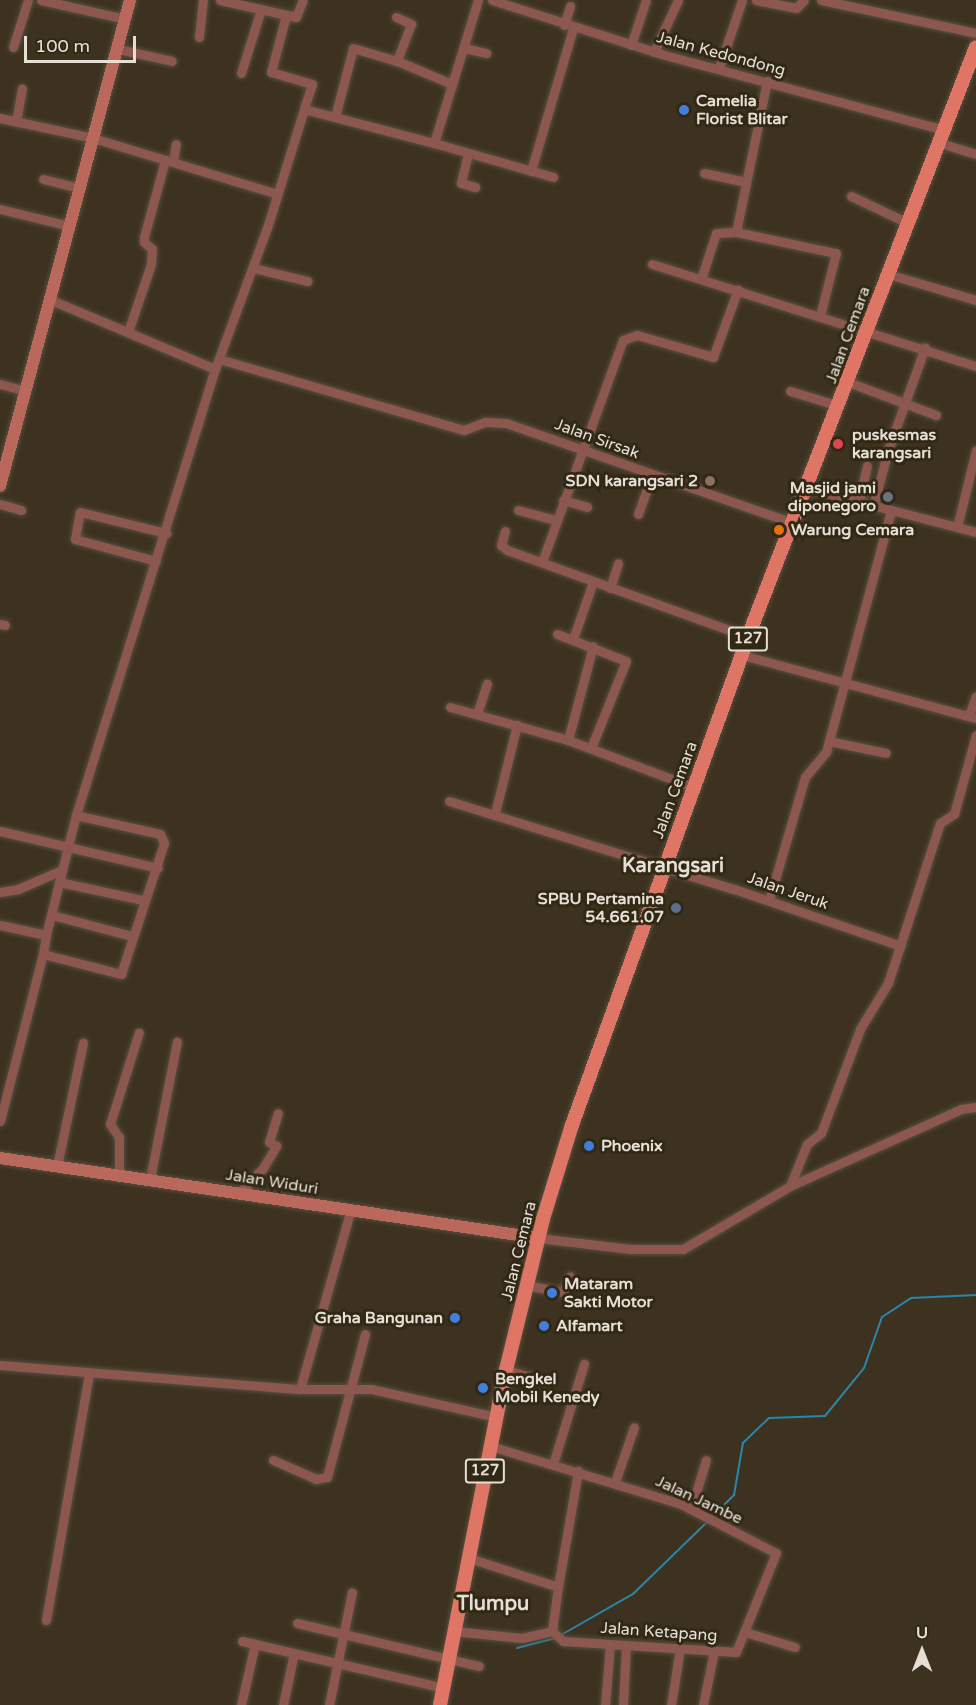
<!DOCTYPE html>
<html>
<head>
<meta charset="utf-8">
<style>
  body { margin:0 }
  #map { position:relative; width:976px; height:1705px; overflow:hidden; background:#3d3220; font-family:"Varela Round",sans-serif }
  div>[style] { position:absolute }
  .stream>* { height:2px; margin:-1px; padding:0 1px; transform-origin:1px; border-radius:1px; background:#2986a7 }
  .roads { filter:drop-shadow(0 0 2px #584e3d) drop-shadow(0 0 2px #584e3d) }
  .street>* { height:9px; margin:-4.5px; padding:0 4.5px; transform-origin:4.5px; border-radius:4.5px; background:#8b574e }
  .secondary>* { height:12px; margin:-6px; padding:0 6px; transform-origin:6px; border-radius:6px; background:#ba685b }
  .primary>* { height:14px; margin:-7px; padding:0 7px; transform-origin:7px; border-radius:7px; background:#de7565 }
  .dots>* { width:16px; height:16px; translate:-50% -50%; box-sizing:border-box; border:3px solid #322816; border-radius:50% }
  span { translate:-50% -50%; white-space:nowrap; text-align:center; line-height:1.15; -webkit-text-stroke:6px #322816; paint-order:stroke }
  .shield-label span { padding:2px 4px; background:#322816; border:2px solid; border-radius:4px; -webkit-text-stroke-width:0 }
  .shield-label { font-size:15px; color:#e6e0d4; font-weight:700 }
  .street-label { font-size:16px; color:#e6e0d4 }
  .poi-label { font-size:16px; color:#e6e0d4; font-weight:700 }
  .left { translate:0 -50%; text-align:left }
  .right { translate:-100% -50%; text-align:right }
  .quarter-label { font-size:20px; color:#e6e0d4; font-weight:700 }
  .north { position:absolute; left:892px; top:1621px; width:60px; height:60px; -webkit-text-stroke:4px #322816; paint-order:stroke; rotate:0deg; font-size:16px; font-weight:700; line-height:24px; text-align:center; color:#e6e0d4 }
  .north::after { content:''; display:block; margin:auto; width:21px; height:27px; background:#e6e0d4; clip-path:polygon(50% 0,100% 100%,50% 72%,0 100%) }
  .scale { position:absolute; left:24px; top:36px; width:112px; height:27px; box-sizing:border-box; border:3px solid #e6e0d4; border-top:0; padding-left:8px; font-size:18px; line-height:21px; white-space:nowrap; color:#e6e0d4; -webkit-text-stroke:4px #322816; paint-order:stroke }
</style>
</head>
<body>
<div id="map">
  <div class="stream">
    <i style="left:713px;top:1516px;width:30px;rotate:-45deg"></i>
    <i style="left:734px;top:1495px;width:53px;rotate:-80.2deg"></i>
    <i style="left:743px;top:1443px;width:36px;rotate:-44deg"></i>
    <i style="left:769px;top:1418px;width:56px;rotate:-2deg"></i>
    <i style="left:825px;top:1416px;width:62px;rotate:-50.9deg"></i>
    <i style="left:864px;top:1368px;width:54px;rotate:-70.6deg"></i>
    <i style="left:882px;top:1317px;width:35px;rotate:-33deg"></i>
    <i style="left:911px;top:1298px;width:65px;rotate:-2.6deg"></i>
    <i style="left:561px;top:1635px;width:83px;rotate:-29.7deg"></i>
    <i style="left:633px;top:1594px;width:103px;rotate:-44.2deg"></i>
    <i style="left:517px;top:1648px;width:40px;rotate:-14.4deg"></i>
  </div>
  <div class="roads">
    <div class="street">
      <i style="left:41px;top:0;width:86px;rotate:12.7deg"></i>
      <i style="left:220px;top:0;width:78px;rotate:12.6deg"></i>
      <i style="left:296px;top:17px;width:18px;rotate:-68deg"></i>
      <i style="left:492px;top:0;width:177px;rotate:17.7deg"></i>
      <i style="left:661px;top:54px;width:293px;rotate:15deg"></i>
      <i style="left:756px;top:0;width:41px;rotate:11.3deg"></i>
      <i style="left:796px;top:8px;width:11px;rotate:-45deg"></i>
      <i style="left:821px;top:0;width:158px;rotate:12deg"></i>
      <i style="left:286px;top:15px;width:59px;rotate:104.7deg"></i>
      <i style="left:271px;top:72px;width:43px;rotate:16.3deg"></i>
      <i style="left:312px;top:84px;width:26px;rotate:108deg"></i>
      <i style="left:396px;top:17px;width:17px;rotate:25deg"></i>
      <i style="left:411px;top:24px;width:40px;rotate:111deg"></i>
      <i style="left:564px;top:25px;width:20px;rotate:-72deg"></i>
      <i style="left:199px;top:37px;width:37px;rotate:-84deg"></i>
      <i style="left:631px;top:45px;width:47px;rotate:-71.6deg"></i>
      <i style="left:13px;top:47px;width:49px;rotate:-72.3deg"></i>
      <i style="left:464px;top:48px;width:23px;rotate:13deg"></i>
      <i style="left:118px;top:49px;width:55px;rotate:12.5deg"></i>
      <i style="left:654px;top:52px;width:57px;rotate:-65.2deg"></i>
      <i style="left:719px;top:68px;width:72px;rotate:-71.3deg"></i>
      <i style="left:241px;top:73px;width:67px;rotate:-72.6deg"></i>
      <i style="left:767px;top:81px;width:154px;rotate:101.6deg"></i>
      <i style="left:736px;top:232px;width:102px;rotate:11.9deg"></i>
      <i style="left:836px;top:253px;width:65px;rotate:104.3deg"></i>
      <i style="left:335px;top:117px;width:71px;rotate:-75.4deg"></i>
      <i style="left:353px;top:48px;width:46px;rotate:16.5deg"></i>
      <i style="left:397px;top:61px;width:60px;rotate:22.7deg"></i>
      <i style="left:0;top:118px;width:95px;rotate:12.1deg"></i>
      <i style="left:93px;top:138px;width:192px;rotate:16.9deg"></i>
      <i style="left:16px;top:122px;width:34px;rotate:-80deg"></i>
      <i style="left:434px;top:143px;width:124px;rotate:15.9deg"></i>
      <i style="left:940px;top:143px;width:38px;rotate:17deg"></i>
      <i style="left:468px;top:154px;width:30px;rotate:104deg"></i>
      <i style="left:461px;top:183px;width:15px;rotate:16deg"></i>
      <i style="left:173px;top:162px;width:18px;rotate:-81deg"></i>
      <i style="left:531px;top:171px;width:149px;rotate:-73.6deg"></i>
      <i style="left:704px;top:173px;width:43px;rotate:12.1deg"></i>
      <i style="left:43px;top:179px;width:37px;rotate:14deg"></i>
      <i style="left:851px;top:196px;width:63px;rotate:25.3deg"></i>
      <i style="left:0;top:209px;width:72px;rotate:13.7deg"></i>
      <i style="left:652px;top:264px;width:340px;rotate:17.5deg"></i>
      <i style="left:253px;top:268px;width:56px;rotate:13.5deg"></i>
      <i style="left:888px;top:274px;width:92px;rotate:16.5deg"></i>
      <i style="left:701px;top:279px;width:48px;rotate:-71.9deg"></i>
      <i style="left:716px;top:233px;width:20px;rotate:-3deg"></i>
      <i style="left:51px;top:300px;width:178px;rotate:22.8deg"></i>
      <i style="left:215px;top:369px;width:150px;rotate:-69.8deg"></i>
      <i style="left:267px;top:228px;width:125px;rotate:-72.7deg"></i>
      <i style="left:304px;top:109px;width:134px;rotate:14.7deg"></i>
      <i style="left:434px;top:143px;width:150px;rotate:-72.9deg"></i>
      <i style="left:128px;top:332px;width:72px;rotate:-71.3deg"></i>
      <i style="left:151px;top:264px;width:15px;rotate:-86deg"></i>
      <i style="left:152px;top:249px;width:11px;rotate:-139deg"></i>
      <i style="left:144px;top:242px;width:5px;rotate:-90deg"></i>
      <i style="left:144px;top:237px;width:80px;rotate:-74.7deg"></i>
      <i style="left:219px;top:359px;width:255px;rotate:16.2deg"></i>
      <i style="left:464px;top:430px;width:22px;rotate:-21deg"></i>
      <i style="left:485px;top:422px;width:21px;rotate:3deg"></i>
      <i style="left:506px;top:423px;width:304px;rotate:19.2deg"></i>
      <i style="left:848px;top:382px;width:94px;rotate:20.6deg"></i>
      <i style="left:0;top:384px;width:27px;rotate:15deg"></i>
      <i style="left:790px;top:391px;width:51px;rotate:17deg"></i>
      <i style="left:807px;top:488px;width:175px;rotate:14.6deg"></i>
      <i style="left:563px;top:500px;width:25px;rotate:16deg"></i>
      <i style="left:859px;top:503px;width:38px;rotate:-78deg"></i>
      <i style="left:0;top:504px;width:22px;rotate:16deg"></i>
      <i style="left:873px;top:507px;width:59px;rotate:-75.3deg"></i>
      <i style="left:888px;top:450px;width:109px;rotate:-70.2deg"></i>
      <i style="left:518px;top:510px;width:38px;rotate:15deg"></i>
      <i style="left:638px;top:514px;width:41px;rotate:-70.3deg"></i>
      <i style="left:957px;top:527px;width:79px;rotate:-76.1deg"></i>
      <i style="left:505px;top:531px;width:15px;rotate:106deg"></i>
      <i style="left:501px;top:545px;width:8px;rotate:40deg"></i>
      <i style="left:507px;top:550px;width:256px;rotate:19.8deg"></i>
      <i style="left:156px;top:561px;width:84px;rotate:-164.8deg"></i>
      <i style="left:75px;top:539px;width:27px;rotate:-80deg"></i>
      <i style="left:80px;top:512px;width:89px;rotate:13.7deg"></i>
      <i style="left:542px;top:562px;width:236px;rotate:-70deg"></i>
      <i style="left:623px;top:340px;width:15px;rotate:-20deg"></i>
      <i style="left:637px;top:335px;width:79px;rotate:16.1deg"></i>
      <i style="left:713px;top:357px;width:72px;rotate:-69.8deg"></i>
      <i style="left:610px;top:588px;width:26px;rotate:-72deg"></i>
      <i style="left:0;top:624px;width:5px;rotate:11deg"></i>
      <i style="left:557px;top:634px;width:74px;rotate:21.4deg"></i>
      <i style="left:626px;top:661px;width:94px;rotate:111.9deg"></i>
      <i style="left:573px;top:639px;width:60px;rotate:-70.7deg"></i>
      <i style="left:742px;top:655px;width:242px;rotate:15.1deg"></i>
      <i style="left:450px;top:707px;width:123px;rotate:15.6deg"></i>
      <i style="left:568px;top:740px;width:134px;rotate:20.6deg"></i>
      <i style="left:477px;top:714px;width:32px;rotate:-72deg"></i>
      <i style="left:969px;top:715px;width:20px;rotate:-70deg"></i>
      <i style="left:568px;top:740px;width:97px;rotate:-75.1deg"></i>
      <i style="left:829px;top:741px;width:58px;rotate:11.9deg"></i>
      <i style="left:449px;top:801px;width:298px;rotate:17.2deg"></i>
      <i style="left:734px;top:889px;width:176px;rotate:18.8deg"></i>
      <i style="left:495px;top:813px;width:91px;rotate:-76deg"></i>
      <i style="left:0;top:831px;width:162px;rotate:13.2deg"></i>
      <i style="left:59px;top:882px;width:85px;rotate:12.2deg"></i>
      <i style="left:0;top:892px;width:18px;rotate:-9deg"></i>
      <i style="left:18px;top:889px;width:48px;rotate:-23.4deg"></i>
      <i style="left:769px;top:900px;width:128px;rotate:-73.7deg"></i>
      <i style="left:805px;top:777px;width:33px;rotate:-50deg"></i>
      <i style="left:826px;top:752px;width:250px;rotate:-74.9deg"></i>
      <i style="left:52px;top:915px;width:83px;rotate:14.7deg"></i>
      <i style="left:0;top:925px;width:47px;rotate:12.3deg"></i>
      <i style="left:46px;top:935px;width:124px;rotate:-76deg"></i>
      <i style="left:76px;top:815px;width:467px;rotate:-72.7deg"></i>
      <i style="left:46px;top:935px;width:19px;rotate:99deg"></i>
      <i style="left:43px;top:954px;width:81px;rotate:14.4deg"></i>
      <i style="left:121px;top:974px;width:138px;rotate:-71.8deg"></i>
      <i style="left:164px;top:843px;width:10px;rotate:-114deg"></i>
      <i style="left:160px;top:834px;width:86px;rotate:-167.3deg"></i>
      <i style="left:0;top:1121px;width:172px;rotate:-75.6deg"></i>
      <i style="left:57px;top:1166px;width:126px;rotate:-78.1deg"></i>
      <i style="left:119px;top:1175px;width:38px;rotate:-90deg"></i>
      <i style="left:119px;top:1137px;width:16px;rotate:-125deg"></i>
      <i style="left:110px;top:1124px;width:96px;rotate:-72.5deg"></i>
      <i style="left:150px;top:1179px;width:140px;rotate:-78.9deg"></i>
      <i style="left:790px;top:1186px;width:45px;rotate:-68deg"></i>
      <i style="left:807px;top:1144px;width:18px;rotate:-38deg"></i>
      <i style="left:821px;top:1133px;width:111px;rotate:-69.4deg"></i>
      <i style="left:860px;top:1029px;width:54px;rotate:-58.7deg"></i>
      <i style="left:888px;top:983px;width:168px;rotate:-72deg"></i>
      <i style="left:940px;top:823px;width:17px;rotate:-33deg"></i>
      <i style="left:954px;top:814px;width:82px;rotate:-74.4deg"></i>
      <i style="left:238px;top:1194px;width:36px;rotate:-46deg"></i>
      <i style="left:263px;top:1168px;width:26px;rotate:-59deg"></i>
      <i style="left:276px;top:1146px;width:8px;rotate:-150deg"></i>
      <i style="left:269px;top:1142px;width:30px;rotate:-73deg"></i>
      <i style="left:538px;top:1238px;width:93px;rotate:6.8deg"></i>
      <i style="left:630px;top:1249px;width:53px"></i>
      <i style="left:683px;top:1249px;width:124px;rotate:-30.5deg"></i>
      <i style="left:790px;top:1186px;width:188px;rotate:-24.2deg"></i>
      <i style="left:961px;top:1109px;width:15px;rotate:-8deg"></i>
      <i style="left:526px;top:1285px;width:38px;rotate:11deg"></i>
      <i style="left:563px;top:1292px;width:17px;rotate:-66deg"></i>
      <i style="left:0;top:1365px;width:301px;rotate:4.6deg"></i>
      <i style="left:300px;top:1389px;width:71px"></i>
      <i style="left:371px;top:1389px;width:128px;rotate:12.6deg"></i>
      <i style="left:506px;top:1370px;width:33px;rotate:16deg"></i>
      <i style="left:300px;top:1389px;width:184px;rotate:-74.2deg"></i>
      <i style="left:273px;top:1460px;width:47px;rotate:23.8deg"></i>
      <i style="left:316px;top:1479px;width:11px;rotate:-10deg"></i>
      <i style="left:327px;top:1477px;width:148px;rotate:-75.1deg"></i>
      <i style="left:553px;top:1464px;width:105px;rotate:-72.8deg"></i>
      <i style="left:615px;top:1482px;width:58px;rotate:-70.9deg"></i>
      <i style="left:691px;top:1509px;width:51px;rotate:-73deg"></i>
      <i style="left:469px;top:1558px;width:94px;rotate:18deg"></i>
      <i style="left:558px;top:1587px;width:44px;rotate:97.8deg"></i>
      <i style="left:552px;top:1631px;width:15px;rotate:42deg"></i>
      <i style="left:563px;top:1641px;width:173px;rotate:3.6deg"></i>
      <i style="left:736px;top:1652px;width:107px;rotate:-68deg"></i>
      <i style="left:776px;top:1553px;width:107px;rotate:-152.7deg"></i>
      <i style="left:681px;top:1504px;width:200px;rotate:-163.1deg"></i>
      <i style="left:558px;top:1587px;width:118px;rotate:-80.2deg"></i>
      <i style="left:46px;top:1620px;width:251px;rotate:-80.1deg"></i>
      <i style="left:297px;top:1623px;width:187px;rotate:13.3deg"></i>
      <i style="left:453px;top:1631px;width:69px;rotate:5.8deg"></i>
      <i style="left:522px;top:1638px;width:31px;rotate:-13deg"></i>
      <i style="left:745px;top:1632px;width:52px;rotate:16.7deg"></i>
      <i style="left:242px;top:1641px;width:207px;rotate:13.1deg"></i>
      <i style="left:241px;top:1705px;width:63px;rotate:-77.1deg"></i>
      <i style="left:283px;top:1705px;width:53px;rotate:-78.1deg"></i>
      <i style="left:329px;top:1705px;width:115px;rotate:-78.5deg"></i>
      <i style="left:605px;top:1705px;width:60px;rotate:-85.2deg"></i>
      <i style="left:623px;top:1705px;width:59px;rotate:-87.1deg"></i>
      <i style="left:671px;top:1705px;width:58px;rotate:-81deg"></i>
      <i style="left:703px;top:1705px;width:55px;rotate:-78.5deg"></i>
    </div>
    <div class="secondary">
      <i style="left:0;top:486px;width:503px;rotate:-75.02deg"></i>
      <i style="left:0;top:1158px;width:544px;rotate:8.46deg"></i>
    </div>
    <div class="primary">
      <i style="left:440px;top:1705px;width:341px;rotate:-78.9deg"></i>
      <i style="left:506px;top:1370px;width:155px;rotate:-76.2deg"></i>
      <i style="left:543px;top:1219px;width:98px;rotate:-72.9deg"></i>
      <i style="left:572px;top:1125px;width:536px;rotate:-70.14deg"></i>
      <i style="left:754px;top:621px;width:615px;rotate:-68.86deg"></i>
    </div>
  </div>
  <div class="dots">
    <i style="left:684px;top:110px;background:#3f7fe0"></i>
    <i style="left:838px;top:444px;background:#e0444e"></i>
    <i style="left:710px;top:481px;background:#8d6e63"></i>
    <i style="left:888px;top:497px;background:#6b7280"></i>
    <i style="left:779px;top:530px;background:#e8710a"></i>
    <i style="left:676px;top:908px;background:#5c6f8a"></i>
    <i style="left:589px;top:1146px;background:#3f7fe0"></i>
    <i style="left:552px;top:1293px;background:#3f7fe0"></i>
    <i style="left:455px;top:1318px;background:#3f7fe0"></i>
    <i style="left:544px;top:1326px;background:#3f7fe0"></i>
    <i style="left:483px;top:1388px;background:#3f7fe0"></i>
  </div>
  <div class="shield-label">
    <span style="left:748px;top:639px">127</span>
    <span style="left:485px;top:1471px">127</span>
  </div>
  <div class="street-label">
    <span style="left:721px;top:54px;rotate:15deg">Jalan Kedondong</span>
    <span style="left:848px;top:335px;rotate:-70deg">Jalan Cemara</span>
    <span style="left:597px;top:439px;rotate:20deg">Jalan Sirsak</span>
    <span style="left:675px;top:790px;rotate:-70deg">Jalan Cemara</span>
    <span style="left:788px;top:891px;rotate:19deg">Jalan Jeruk</span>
    <span style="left:272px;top:1182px;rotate:9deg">Jalan Widuri</span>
    <span style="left:519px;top:1251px;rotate:-76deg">Jalan Cemara</span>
    <span style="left:699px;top:1500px;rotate:25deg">Jalan Jambe</span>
    <span style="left:659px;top:1632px;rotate:4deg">Jalan Ketapang</span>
  </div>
  <div class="poi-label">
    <span class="left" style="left:696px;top:110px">Camelia<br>Florist Blitar</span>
    <span class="left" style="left:852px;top:444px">puskesmas<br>karangsari</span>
    <span class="right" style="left:698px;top:481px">SDN karangsari 2</span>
    <span class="right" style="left:876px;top:497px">Masjid jami<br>diponegoro</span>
    <span class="left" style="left:791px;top:530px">Warung Cemara</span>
    <span class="right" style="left:664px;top:908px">SPBU Pertamina<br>54.661.07</span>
    <span class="left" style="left:601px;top:1146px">Phoenix</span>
    <span class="left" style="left:564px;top:1293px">Mataram<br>Sakti Motor</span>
    <span class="right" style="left:443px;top:1318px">Graha Bangunan</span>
    <span class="left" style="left:556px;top:1326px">Alfamart</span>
    <span class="left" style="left:495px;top:1388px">Bengkel<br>Mobil Kenedy</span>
  </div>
  <div class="quarter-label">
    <span style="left:673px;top:866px">Karangsari</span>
    <span style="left:493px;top:1604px">Tlumpu</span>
  </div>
  <div class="north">U</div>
  <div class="scale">100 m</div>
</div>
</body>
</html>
